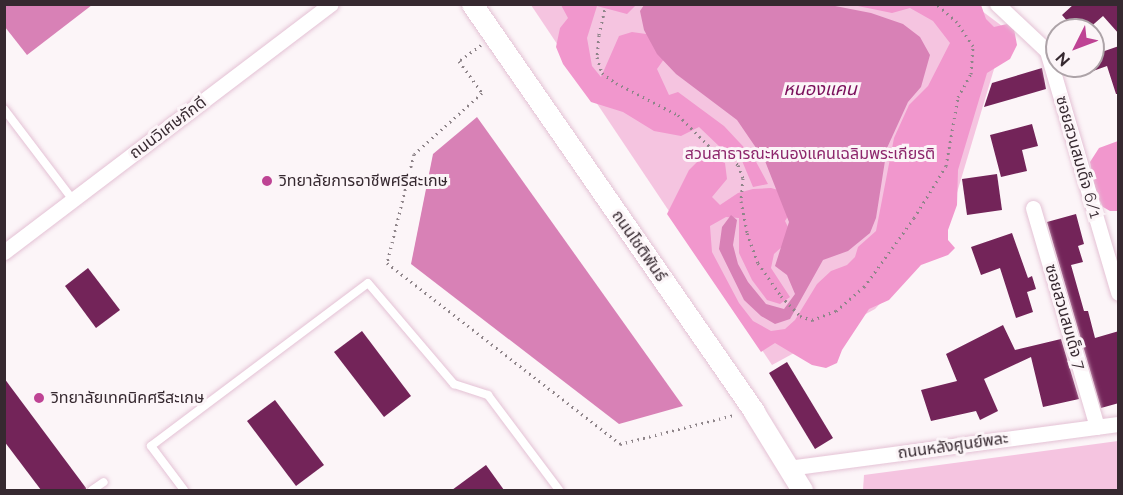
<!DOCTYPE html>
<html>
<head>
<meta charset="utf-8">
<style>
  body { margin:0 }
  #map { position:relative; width:1123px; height:495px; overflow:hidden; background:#fcf5f8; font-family:Raleway,"Noto Sans Thai",sans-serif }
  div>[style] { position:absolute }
  .green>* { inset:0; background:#f5c4e0 }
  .forest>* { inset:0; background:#f197cd }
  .water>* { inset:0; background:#d881b6 }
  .building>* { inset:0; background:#732459 }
  .path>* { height:3px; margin-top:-1.5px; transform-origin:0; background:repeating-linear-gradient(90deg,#8f858a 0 1.5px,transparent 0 6px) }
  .roads { filter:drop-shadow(0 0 2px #e4c2d5) drop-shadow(0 0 2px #e4c2d5) }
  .lane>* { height:8px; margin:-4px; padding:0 4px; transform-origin:4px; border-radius:4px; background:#fff }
  .street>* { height:15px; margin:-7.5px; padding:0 7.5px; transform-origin:7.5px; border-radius:7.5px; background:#fff }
  .secondary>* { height:21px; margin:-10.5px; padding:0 10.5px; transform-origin:10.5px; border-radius:10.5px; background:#fff }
  .dots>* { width:16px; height:16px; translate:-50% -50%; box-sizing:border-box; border:3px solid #fcf5f8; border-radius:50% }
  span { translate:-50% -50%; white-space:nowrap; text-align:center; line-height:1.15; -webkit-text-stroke:6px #fcf5f8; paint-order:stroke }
  .street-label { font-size:16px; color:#362930 }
  .park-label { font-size:16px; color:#8d266c }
  .poi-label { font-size:16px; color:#362930 }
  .left { translate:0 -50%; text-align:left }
  .water-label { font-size:18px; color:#7a0f5b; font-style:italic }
  .frame { position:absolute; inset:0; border:6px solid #362930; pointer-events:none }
  .north { position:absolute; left:1045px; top:18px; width:60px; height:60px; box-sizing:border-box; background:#fcf5f8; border:2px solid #ada3a8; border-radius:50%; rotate:228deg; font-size:16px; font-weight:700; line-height:24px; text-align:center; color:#362930 }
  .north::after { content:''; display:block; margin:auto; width:21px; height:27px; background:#be4394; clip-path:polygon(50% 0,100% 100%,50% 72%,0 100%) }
</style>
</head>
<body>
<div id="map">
  <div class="green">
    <i style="clip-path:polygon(531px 5px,974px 5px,1006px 29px,944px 236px,875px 309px,772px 365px)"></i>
    <i style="clip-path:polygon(1118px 441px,1118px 490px,863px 490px,864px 475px)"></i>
  </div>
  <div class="forest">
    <i style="clip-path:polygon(561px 5px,636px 5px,627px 14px,597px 6px,587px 38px,592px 66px,601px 77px,619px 36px,632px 32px,653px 35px,669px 52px,657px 69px,669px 95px,678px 92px,724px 126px,754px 158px,768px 184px,753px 187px,740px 156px,721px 148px,699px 127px,681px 136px,654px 131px,623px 112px,591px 102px,563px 64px,556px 47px,560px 28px,568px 18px)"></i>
    <i style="clip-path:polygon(853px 5px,981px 5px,986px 19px,994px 27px,1007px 24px,1014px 29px,1017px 45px,1010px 59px,987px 73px,958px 170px,957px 205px,948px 230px,948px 240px,955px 248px,948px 255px,921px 265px,889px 300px,869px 309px,842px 350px,837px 363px,826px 368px,812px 365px,775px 343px,761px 352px,667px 214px,689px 170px,704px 155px,725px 163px,727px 179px,712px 197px,720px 205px,738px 193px,753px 189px,771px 188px,782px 191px,792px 210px,785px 221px,791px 233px,785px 244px,774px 254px,771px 268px,790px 297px,780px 304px,767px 300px,752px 280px,739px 253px,739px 218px,726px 217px,710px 226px,712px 252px,739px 303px,753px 321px,771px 331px,785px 329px,795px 320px,817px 284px,831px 271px,847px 265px,855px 257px,858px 247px,876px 231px,894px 138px,909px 105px,928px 86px,950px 43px,933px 21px,910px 8px,892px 13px)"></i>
    <i style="clip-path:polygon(1118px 141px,1118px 211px,1110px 211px,1103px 207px,1096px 193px,1090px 162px,1099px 148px)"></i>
  </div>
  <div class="water">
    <i style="clip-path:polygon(5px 4px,92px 4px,92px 5px,27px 55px,5px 27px)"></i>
    <i style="clip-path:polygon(644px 5px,830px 5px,871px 13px,903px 24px,920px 37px,930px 55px,921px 87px,908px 102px,887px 148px,876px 218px,870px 233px,848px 251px,823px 260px,790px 319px,775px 324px,761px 316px,744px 300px,719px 249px,722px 227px,731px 215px,737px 220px,733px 245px,738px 264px,748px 282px,766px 304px,784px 309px,795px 294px,787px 275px,775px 266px,789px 222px,765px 161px,737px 120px,676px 74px,657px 54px,644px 30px,640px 11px)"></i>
    <i style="clip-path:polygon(477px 117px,683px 406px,619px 424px,411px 264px,433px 154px)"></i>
  </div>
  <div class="building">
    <i style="clip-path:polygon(1074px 4px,1119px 4px,1119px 34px,1103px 16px,1087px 30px,1075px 30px,1062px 15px)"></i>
    <i style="clip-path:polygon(1119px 46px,1119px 94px,1116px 94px,1107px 66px,1093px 71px,1093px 55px)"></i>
    <i style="clip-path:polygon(1042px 68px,1046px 89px,984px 107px,992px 83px)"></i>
    <i style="clip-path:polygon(1032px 124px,1038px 146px,1022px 150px,1027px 171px,1001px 177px,990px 135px)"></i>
    <i style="clip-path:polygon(997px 174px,1002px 210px,967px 215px,962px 179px)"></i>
    <i style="clip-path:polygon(1076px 214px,1084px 244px,1078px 246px,1083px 262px,1071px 265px,1084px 311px,1088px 311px,1095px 338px,1119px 331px,1119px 403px,1101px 408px,1047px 222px)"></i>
    <i style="clip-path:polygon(1012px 233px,1028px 278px,1032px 276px,1036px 289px,1027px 292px,1033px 312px,1016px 318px,1000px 268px,981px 275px,971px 247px)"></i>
    <i style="clip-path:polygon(88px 268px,120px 310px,96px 328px,65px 286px)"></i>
    <i style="clip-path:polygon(1003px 325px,1015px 350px,1061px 339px,1079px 399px,1043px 407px,1031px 357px,984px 379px,998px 411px,980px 420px,976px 411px,931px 421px,921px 390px,957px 381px,946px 354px)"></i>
    <i style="clip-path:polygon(362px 331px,411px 396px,384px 417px,334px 352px)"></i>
    <i style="clip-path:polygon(787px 362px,833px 438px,815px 449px,769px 373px)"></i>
    <i style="clip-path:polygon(4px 378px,86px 488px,86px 490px,41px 490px,4px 441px)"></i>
    <i style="clip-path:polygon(275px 400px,324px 465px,296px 486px,247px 421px)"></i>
    <i style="clip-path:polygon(486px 465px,504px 490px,452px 490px)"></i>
  </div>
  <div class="path">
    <i style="left:606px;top:4px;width:32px;rotate:103deg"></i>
    <i style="left:599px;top:35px;width:22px;rotate:95deg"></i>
    <i style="left:597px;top:57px;width:17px;rotate:73deg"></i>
    <i style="left:602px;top:73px;width:17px;rotate:36deg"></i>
    <i style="left:616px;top:83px;width:70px;rotate:27.3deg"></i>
    <i style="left:678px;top:115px;width:52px;rotate:45deg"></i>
    <i style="left:715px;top:152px;width:13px;rotate:13deg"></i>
    <i style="left:728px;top:155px;width:14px;rotate:45deg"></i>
    <i style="left:738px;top:165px;width:14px;rotate:69deg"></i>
    <i style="left:743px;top:178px;width:23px;rotate:95deg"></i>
    <i style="left:741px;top:201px;width:33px;rotate:79deg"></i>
    <i style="left:747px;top:233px;width:32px;rotate:70deg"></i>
    <i style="left:758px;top:263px;width:40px;rotate:55.1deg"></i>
    <i style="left:781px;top:296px;width:28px;rotate:46deg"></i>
    <i style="left:800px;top:316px;width:13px;rotate:18deg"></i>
    <i style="left:812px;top:320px;width:26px;rotate:-21deg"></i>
    <i style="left:836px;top:311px;width:37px;rotate:-41deg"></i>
    <i style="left:864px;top:287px;width:85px;rotate:-54.1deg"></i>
    <i style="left:914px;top:218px;width:61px;rotate:-58.4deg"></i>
    <i style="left:946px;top:166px;width:70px;rotate:-80.1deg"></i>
    <i style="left:958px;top:97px;width:26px;rotate:-61deg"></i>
    <i style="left:971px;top:74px;width:28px;rotate:-86deg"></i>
    <i style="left:973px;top:46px;width:29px;rotate:-124deg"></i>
    <i style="left:957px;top:22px;width:28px;rotate:-139deg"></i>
    <i style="left:481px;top:45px;width:27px;rotate:144deg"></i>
    <i style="left:459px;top:61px;width:39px;rotate:54deg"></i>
    <i style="left:482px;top:93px;width:91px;rotate:138.1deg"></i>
    <i style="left:414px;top:154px;width:112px;rotate:103.9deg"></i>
    <i style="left:387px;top:263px;width:295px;rotate:37.8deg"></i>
    <i style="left:620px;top:444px;width:118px;rotate:-14.3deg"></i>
  </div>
  <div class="roads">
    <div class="lane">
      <i style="left:4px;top:109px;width:114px;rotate:52.8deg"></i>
      <i style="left:92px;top:490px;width:14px;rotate:-34deg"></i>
      <i style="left:184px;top:490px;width:55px;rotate:-126.9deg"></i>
      <i style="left:151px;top:446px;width:271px;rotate:-36.9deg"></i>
      <i style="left:368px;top:283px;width:133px;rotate:49.6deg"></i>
      <i style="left:454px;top:384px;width:36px;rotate:18deg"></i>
      <i style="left:488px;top:395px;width:119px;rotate:53.2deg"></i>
    </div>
    <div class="street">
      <i style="left:997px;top:4px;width:69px;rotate:43.2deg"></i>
      <i style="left:1047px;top:51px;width:252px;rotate:73.6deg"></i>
      <i style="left:1033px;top:208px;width:228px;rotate:73.7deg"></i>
      <i style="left:4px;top:252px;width:410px;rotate:-37.2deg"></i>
      <i style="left:788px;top:468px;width:333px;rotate:-7.6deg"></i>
    </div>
    <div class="secondary">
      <i style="left:472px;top:4px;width:496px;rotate:55.3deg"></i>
      <i style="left:754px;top:412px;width:92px;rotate:58.4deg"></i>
    </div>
  </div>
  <div class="dots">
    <i style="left:267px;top:181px;background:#be4394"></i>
    <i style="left:39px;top:398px;background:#be4394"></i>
  </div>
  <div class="street-label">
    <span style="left:168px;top:128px;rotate:-37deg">ถนนวิเศษภักดี</span>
    <span style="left:1078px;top:157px;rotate:74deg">ซอยสวนสมเด็จ 6/1</span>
    <span style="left:639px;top:246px;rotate:55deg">ถนนโชติพันธ์</span>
    <span style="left:1065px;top:317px;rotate:74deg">ซอยสวนสมเด็จ 7</span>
    <span style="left:953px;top:446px;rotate:-8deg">ถนนหลังศูนย์พละ</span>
  </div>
  <div class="park-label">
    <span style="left:810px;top:154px">สวนสาธารณะหนองแคนเฉลิมพระเกียรติ</span>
  </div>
  <div class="poi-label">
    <span class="left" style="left:279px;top:181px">วิทยาลัยการอาชีพศรีสะเกษ</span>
    <span class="left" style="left:51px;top:398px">วิทยาลัยเทคนิคศรีสะเกษ</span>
  </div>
  <div class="water-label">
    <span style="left:820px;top:89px">หนองแคน</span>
  </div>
  <div class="frame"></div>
  <div class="north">N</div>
</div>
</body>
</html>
